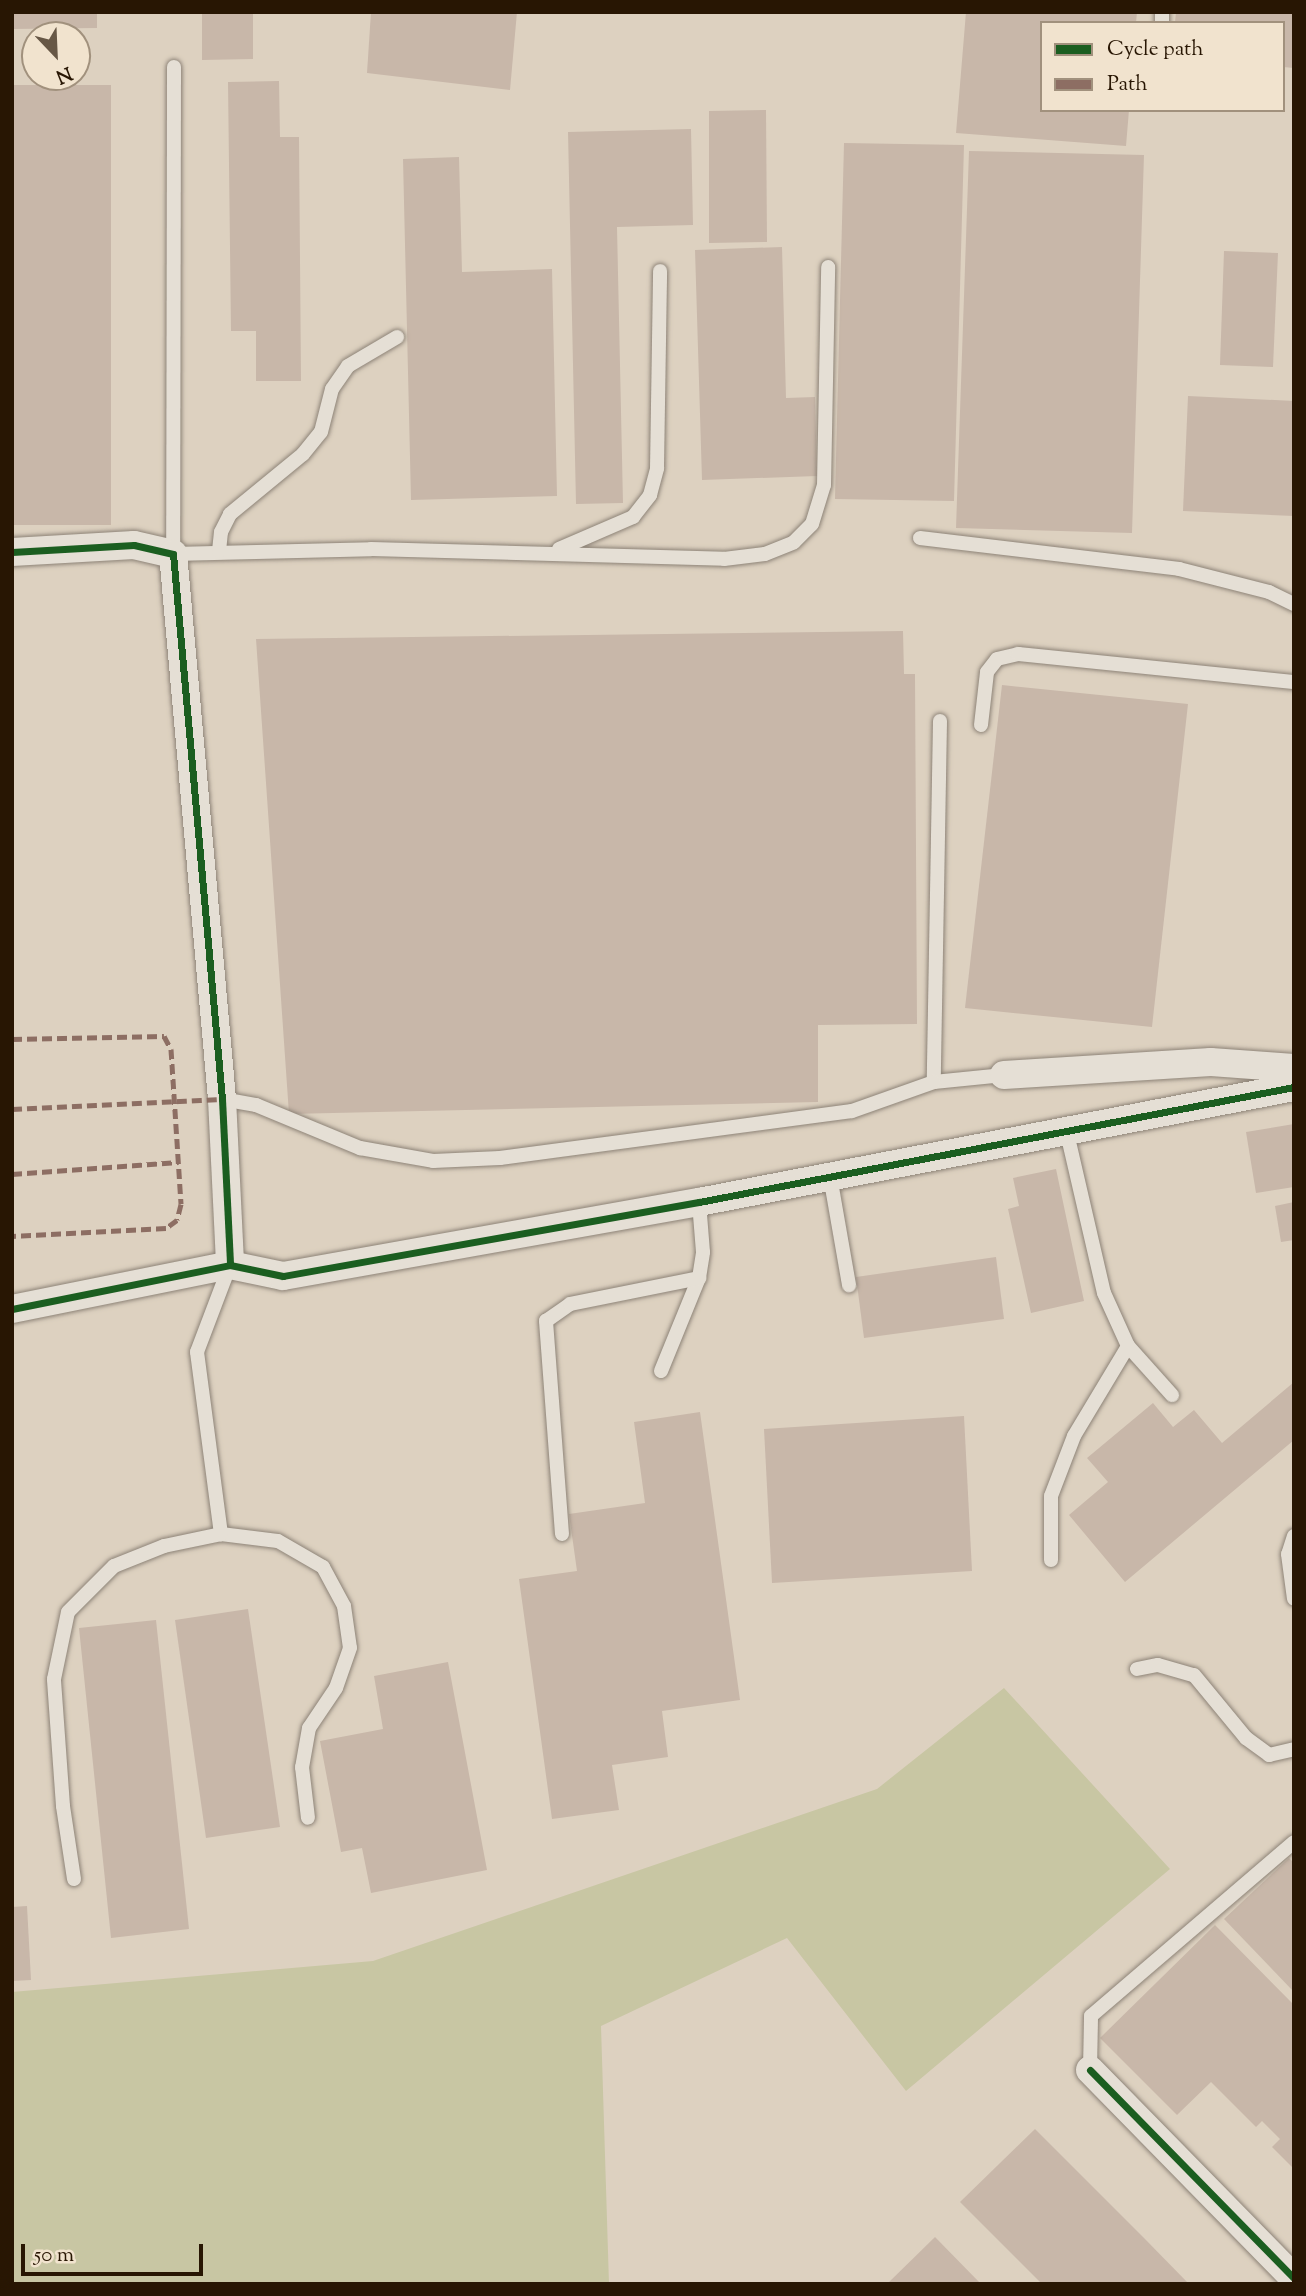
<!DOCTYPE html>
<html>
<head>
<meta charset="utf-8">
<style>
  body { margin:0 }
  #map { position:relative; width:1306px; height:2296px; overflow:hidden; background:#ddd1c0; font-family:"Sorts Mill Goudy",serif }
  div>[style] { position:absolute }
  .green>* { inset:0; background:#c8c6a3 }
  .building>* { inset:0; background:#c8b7a9 }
  .roads { filter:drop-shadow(0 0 2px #8d8377) drop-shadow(0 0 2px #8d8377) }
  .lane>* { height:14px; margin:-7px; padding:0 7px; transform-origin:7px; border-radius:7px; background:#e5dfd5 }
  .street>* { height:28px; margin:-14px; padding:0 14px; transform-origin:14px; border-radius:14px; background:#e5dfd5 }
  .quiet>* { height:5px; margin-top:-2.5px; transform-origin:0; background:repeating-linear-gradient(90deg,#8d6e63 0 10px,transparent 0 15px) }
  .cycleway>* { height:7px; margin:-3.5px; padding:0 3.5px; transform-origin:3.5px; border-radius:3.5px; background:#1b5e20 }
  span { translate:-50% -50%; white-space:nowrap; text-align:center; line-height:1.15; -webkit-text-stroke:5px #f1e3ce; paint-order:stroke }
  .frame { position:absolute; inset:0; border:14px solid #281603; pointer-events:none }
  .legend { position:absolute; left:1040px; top:21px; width:245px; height:91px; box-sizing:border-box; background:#f1e3ce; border:2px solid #a1917d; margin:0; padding:9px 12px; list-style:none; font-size:21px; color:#281603 }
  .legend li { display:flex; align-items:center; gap:14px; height:35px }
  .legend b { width:35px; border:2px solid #a1917d }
  .north { position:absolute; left:21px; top:21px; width:70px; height:70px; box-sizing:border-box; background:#f1e3ce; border:2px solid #a1917d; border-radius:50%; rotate:157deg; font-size:19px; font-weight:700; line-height:28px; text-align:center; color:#281603 }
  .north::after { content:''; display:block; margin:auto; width:24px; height:32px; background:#675745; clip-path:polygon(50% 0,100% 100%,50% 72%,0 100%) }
  .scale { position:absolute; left:21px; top:2244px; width:182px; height:32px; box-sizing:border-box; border:4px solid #281603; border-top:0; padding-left:9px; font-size:21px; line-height:24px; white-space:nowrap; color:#281603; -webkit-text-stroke:5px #f1e3ce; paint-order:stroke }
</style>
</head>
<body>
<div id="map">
  <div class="green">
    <i style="clip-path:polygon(1004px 1688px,1170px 1869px,906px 2091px,787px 1938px,601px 2026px,609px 2284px,12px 2284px,12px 1992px,373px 1961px,877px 1789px)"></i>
  </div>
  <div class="building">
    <i style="clip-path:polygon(12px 12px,97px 12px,97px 28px,12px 29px)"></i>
    <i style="clip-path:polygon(202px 12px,253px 12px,253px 59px,202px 60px)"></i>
    <i style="clip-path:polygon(371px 12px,517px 12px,510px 90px,367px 73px)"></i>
    <i style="clip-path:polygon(966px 12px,1137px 12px,1136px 23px,1042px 23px,1042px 110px,1129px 110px,1126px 146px,956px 133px)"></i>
    <i style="clip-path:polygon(1176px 12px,1294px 12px,1294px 68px,1283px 67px,1283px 23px,1175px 23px)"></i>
    <i style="clip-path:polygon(279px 81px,280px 137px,299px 137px,301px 381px,256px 381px,256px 331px,231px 331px,228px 82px)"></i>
    <i style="clip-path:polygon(12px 85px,111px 85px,111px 525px,12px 525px)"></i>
    <i style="clip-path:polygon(766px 110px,767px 242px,709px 243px,709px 111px)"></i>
    <i style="clip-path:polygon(691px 129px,693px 225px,617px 227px,623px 503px,576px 504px,568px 132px)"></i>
    <i style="clip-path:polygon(844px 143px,964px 145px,954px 501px,835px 499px)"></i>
    <i style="clip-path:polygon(969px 151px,1144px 155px,1132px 533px,956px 528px)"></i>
    <i style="clip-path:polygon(459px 157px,462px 272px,552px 269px,557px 496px,411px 500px,403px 159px)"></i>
    <i style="clip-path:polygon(782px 247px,786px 398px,815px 397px,817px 476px,702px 480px,695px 250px)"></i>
    <i style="clip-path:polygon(1224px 251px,1278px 253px,1273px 367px,1220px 365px)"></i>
    <i style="clip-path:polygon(1188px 396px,1294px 401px,1294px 516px,1183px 511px)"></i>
    <i style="clip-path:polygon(903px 631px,904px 674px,915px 674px,917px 1024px,818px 1025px,818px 1102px,289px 1114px,256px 639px)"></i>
    <i style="clip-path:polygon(1002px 685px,1188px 704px,1152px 1027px,965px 1008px)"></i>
    <i style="clip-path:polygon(1294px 1124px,1294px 1187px,1256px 1193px,1246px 1132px)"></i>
    <i style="clip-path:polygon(1056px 1169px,1084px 1301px,1031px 1313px,1008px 1209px,1019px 1206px,1013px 1178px)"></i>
    <i style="clip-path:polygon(1294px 1202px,1294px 1240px,1281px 1242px,1275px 1206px)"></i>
    <i style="clip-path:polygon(996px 1257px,1004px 1319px,864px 1338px,856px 1277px)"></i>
    <i style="clip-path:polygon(1294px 1382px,1294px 1440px,1125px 1582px,1069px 1515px,1108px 1482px,1087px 1458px,1153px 1403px,1173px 1427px,1194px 1410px,1222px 1443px)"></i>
    <i style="clip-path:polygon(700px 1412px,740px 1700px,662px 1711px,668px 1757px,612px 1765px,619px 1810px,552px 1819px,519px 1579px,577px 1571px,569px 1514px,645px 1503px,634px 1422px)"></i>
    <i style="clip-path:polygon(964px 1416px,972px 1571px,772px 1583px,764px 1429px)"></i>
    <i style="clip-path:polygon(248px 1609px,280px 1827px,206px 1838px,175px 1620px)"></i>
    <i style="clip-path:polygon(156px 1620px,189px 1929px,111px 1938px,79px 1628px)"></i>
    <i style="clip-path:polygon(448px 1662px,487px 1870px,371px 1893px,362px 1848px,341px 1852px,320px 1741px,383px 1729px,374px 1676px)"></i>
    <i style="clip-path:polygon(1289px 1858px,1294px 1863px,1294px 1992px,1224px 1919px)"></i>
    <i style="clip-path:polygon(27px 1906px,31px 1980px,12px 1981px,12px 1907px)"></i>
    <i style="clip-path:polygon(1215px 1925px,1294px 2005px,1294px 2169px,1272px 2147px,1280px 2139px,1262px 2121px,1256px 2127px,1211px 2082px,1177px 2115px,1100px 2038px)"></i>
    <i style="clip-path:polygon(1035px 2129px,1144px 2238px,1189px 2284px,1042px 2284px,960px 2202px)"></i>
    <i style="clip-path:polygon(935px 2237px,981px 2284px,887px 2284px)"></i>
  </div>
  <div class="roads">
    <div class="lane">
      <i style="left:1162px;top:23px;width:11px;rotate:-90deg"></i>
      <i style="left:174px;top:67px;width:487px;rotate:90.1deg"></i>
      <i style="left:173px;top:554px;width:198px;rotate:-1.4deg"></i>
      <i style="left:371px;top:549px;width:353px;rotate:1.6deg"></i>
      <i style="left:724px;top:559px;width:41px;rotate:-7deg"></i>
      <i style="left:765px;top:554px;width:31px;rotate:-22deg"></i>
      <i style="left:794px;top:542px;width:25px;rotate:-45deg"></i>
      <i style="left:812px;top:524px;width:41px;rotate:-72.9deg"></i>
      <i style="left:824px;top:485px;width:218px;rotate:-88.9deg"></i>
      <i style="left:920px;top:538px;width:261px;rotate:6.8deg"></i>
      <i style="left:1179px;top:569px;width:93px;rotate:14.3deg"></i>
      <i style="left:1269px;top:592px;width:28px;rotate:26deg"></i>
      <i style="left:559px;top:549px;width:81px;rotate:-23.4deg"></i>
      <i style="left:633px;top:517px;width:28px;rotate:-52deg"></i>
      <i style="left:650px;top:495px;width:28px;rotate:-75deg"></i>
      <i style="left:657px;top:468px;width:197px;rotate:-89.1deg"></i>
      <i style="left:219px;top:551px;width:19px;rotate:-84deg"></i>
      <i style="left:221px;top:532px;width:20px;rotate:-63deg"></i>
      <i style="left:230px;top:514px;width:94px;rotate:-39.4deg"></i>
      <i style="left:303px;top:454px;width:28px;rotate:-51deg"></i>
      <i style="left:321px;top:432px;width:44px;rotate:-75.7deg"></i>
      <i style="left:332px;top:389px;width:28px;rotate:-55deg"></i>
      <i style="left:348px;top:366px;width:57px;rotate:-30.6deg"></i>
      <i style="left:940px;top:721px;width:361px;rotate:91deg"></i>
      <i style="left:934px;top:1082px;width:70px;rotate:-5.7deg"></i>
      <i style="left:981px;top:725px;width:53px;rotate:-83.5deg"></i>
      <i style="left:987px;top:672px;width:16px;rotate:-52deg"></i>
      <i style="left:997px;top:659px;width:22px;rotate:-13deg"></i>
      <i style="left:1018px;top:654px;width:277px;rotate:5.8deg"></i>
      <i style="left:222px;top:1099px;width:35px;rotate:10deg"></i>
      <i style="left:256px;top:1105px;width:113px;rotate:22.5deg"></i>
      <i style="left:360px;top:1148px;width:74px;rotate:10.1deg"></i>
      <i style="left:433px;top:1161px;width:67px;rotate:-2.6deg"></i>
      <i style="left:500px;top:1158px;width:355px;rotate:-7.6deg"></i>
      <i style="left:852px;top:1111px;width:87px;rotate:-19.5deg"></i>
      <i style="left:1067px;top:1133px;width:164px;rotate:77deg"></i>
      <i style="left:1104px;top:1293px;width:58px;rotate:65.6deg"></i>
      <i style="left:1128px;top:1346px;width:66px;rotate:48.1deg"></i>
      <i style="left:830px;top:1176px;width:111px;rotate:80.1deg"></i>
      <i style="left:230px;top:1265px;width:93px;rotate:110.8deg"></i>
      <i style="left:197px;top:1352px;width:184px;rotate:82.5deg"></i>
      <i style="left:221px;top:1534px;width:57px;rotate:7deg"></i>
      <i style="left:278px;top:1541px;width:52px;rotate:30deg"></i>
      <i style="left:323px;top:1567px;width:44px;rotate:61.7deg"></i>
      <i style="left:344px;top:1606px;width:42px;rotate:81.9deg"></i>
      <i style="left:350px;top:1648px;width:42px;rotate:109.3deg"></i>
      <i style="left:336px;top:1688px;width:48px;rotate:124deg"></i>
      <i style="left:309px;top:1728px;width:40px;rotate:100deg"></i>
      <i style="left:302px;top:1767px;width:51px;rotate:83.3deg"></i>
      <i style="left:661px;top:1371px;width:100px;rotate:-67.8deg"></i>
      <i style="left:699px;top:1278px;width:26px;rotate:-81deg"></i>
      <i style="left:703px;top:1252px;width:50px;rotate:-94.6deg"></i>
      <i style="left:562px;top:1534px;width:214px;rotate:-94.3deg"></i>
      <i style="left:546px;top:1321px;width:29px;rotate:-35deg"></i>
      <i style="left:570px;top:1304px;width:132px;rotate:-11.4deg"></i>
      <i style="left:1294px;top:1536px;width:19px;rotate:108deg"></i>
      <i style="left:1288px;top:1554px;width:45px;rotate:82.4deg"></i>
      <i style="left:1051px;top:1560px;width:64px;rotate:-90deg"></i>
      <i style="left:1051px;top:1496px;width:64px;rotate:-69deg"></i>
      <i style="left:1074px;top:1436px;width:105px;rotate:-59deg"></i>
      <i style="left:1137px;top:1669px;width:21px;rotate:-11deg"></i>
      <i style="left:1158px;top:1665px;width:37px;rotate:16deg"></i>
      <i style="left:1194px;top:1675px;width:82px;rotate:50.5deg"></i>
      <i style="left:1246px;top:1738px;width:29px;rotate:36deg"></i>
      <i style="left:1269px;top:1755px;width:26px;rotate:-13deg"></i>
      <i style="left:74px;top:1879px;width:74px;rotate:-98.6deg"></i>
      <i style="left:63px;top:1806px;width:127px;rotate:-94.1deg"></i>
      <i style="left:54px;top:1679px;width:68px;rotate:-78.2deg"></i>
      <i style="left:68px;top:1612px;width:65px;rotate:-45deg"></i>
      <i style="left:114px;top:1566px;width:54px;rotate:-21.8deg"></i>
      <i style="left:164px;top:1546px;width:58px;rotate:-11.9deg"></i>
      <i style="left:1090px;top:2070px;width:54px;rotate:-88.9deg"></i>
      <i style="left:1091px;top:2016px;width:267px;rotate:-40.6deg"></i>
    </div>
    <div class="street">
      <i style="left:12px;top:552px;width:122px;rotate:-3.3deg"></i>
      <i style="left:134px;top:545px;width:40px;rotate:13deg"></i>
      <i style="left:173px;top:554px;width:547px;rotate:84.86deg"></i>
      <i style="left:222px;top:1099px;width:166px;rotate:87.2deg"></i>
      <i style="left:1004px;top:1075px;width:207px;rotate:-3.6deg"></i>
      <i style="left:1211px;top:1062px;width:83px;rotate:4.1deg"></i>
      <i style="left:12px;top:1309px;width:222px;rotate:-11.4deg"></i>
      <i style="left:230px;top:1265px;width:54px;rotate:11.7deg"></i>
      <i style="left:283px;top:1276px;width:423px;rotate:-10.1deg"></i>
      <i style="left:699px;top:1202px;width:606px;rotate:-10.94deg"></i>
      <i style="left:1090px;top:2070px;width:291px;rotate:45.6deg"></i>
    </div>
  </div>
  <div class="quiet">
    <i style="left:12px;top:1039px;width:152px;rotate:-1.1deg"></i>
    <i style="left:164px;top:1036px;width:15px;rotate:62deg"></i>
    <i style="left:171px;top:1049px;width:155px;rotate:86.3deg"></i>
    <i style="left:181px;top:1204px;width:16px;rotate:104deg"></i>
    <i style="left:177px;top:1220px;width:14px;rotate:144deg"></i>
    <i style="left:166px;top:1228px;width:154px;rotate:177deg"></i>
    <i style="left:12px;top:1109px;width:210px;rotate:-2.7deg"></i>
    <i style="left:12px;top:1174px;width:167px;rotate:-4.1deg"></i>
  </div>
  <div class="cycleway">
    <i style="left:12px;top:552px;width:122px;rotate:-3.3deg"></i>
    <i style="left:134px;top:545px;width:40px;rotate:13deg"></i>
    <i style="left:173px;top:554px;width:547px;rotate:84.86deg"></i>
    <i style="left:222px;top:1099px;width:166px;rotate:87.2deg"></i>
    <i style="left:12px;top:1309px;width:222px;rotate:-11.4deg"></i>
    <i style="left:230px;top:1265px;width:54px;rotate:11.7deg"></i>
    <i style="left:283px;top:1276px;width:423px;rotate:-10.1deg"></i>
    <i style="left:699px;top:1202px;width:606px;rotate:-10.94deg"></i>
    <i style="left:1090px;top:2070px;width:291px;rotate:45.6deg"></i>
  </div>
  <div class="frame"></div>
  <ul class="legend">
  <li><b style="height:9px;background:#1b5e20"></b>Cycle path</li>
  <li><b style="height:9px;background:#8d6e63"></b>Path</li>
  </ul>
  <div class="north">N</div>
  <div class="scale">50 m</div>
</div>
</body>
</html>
